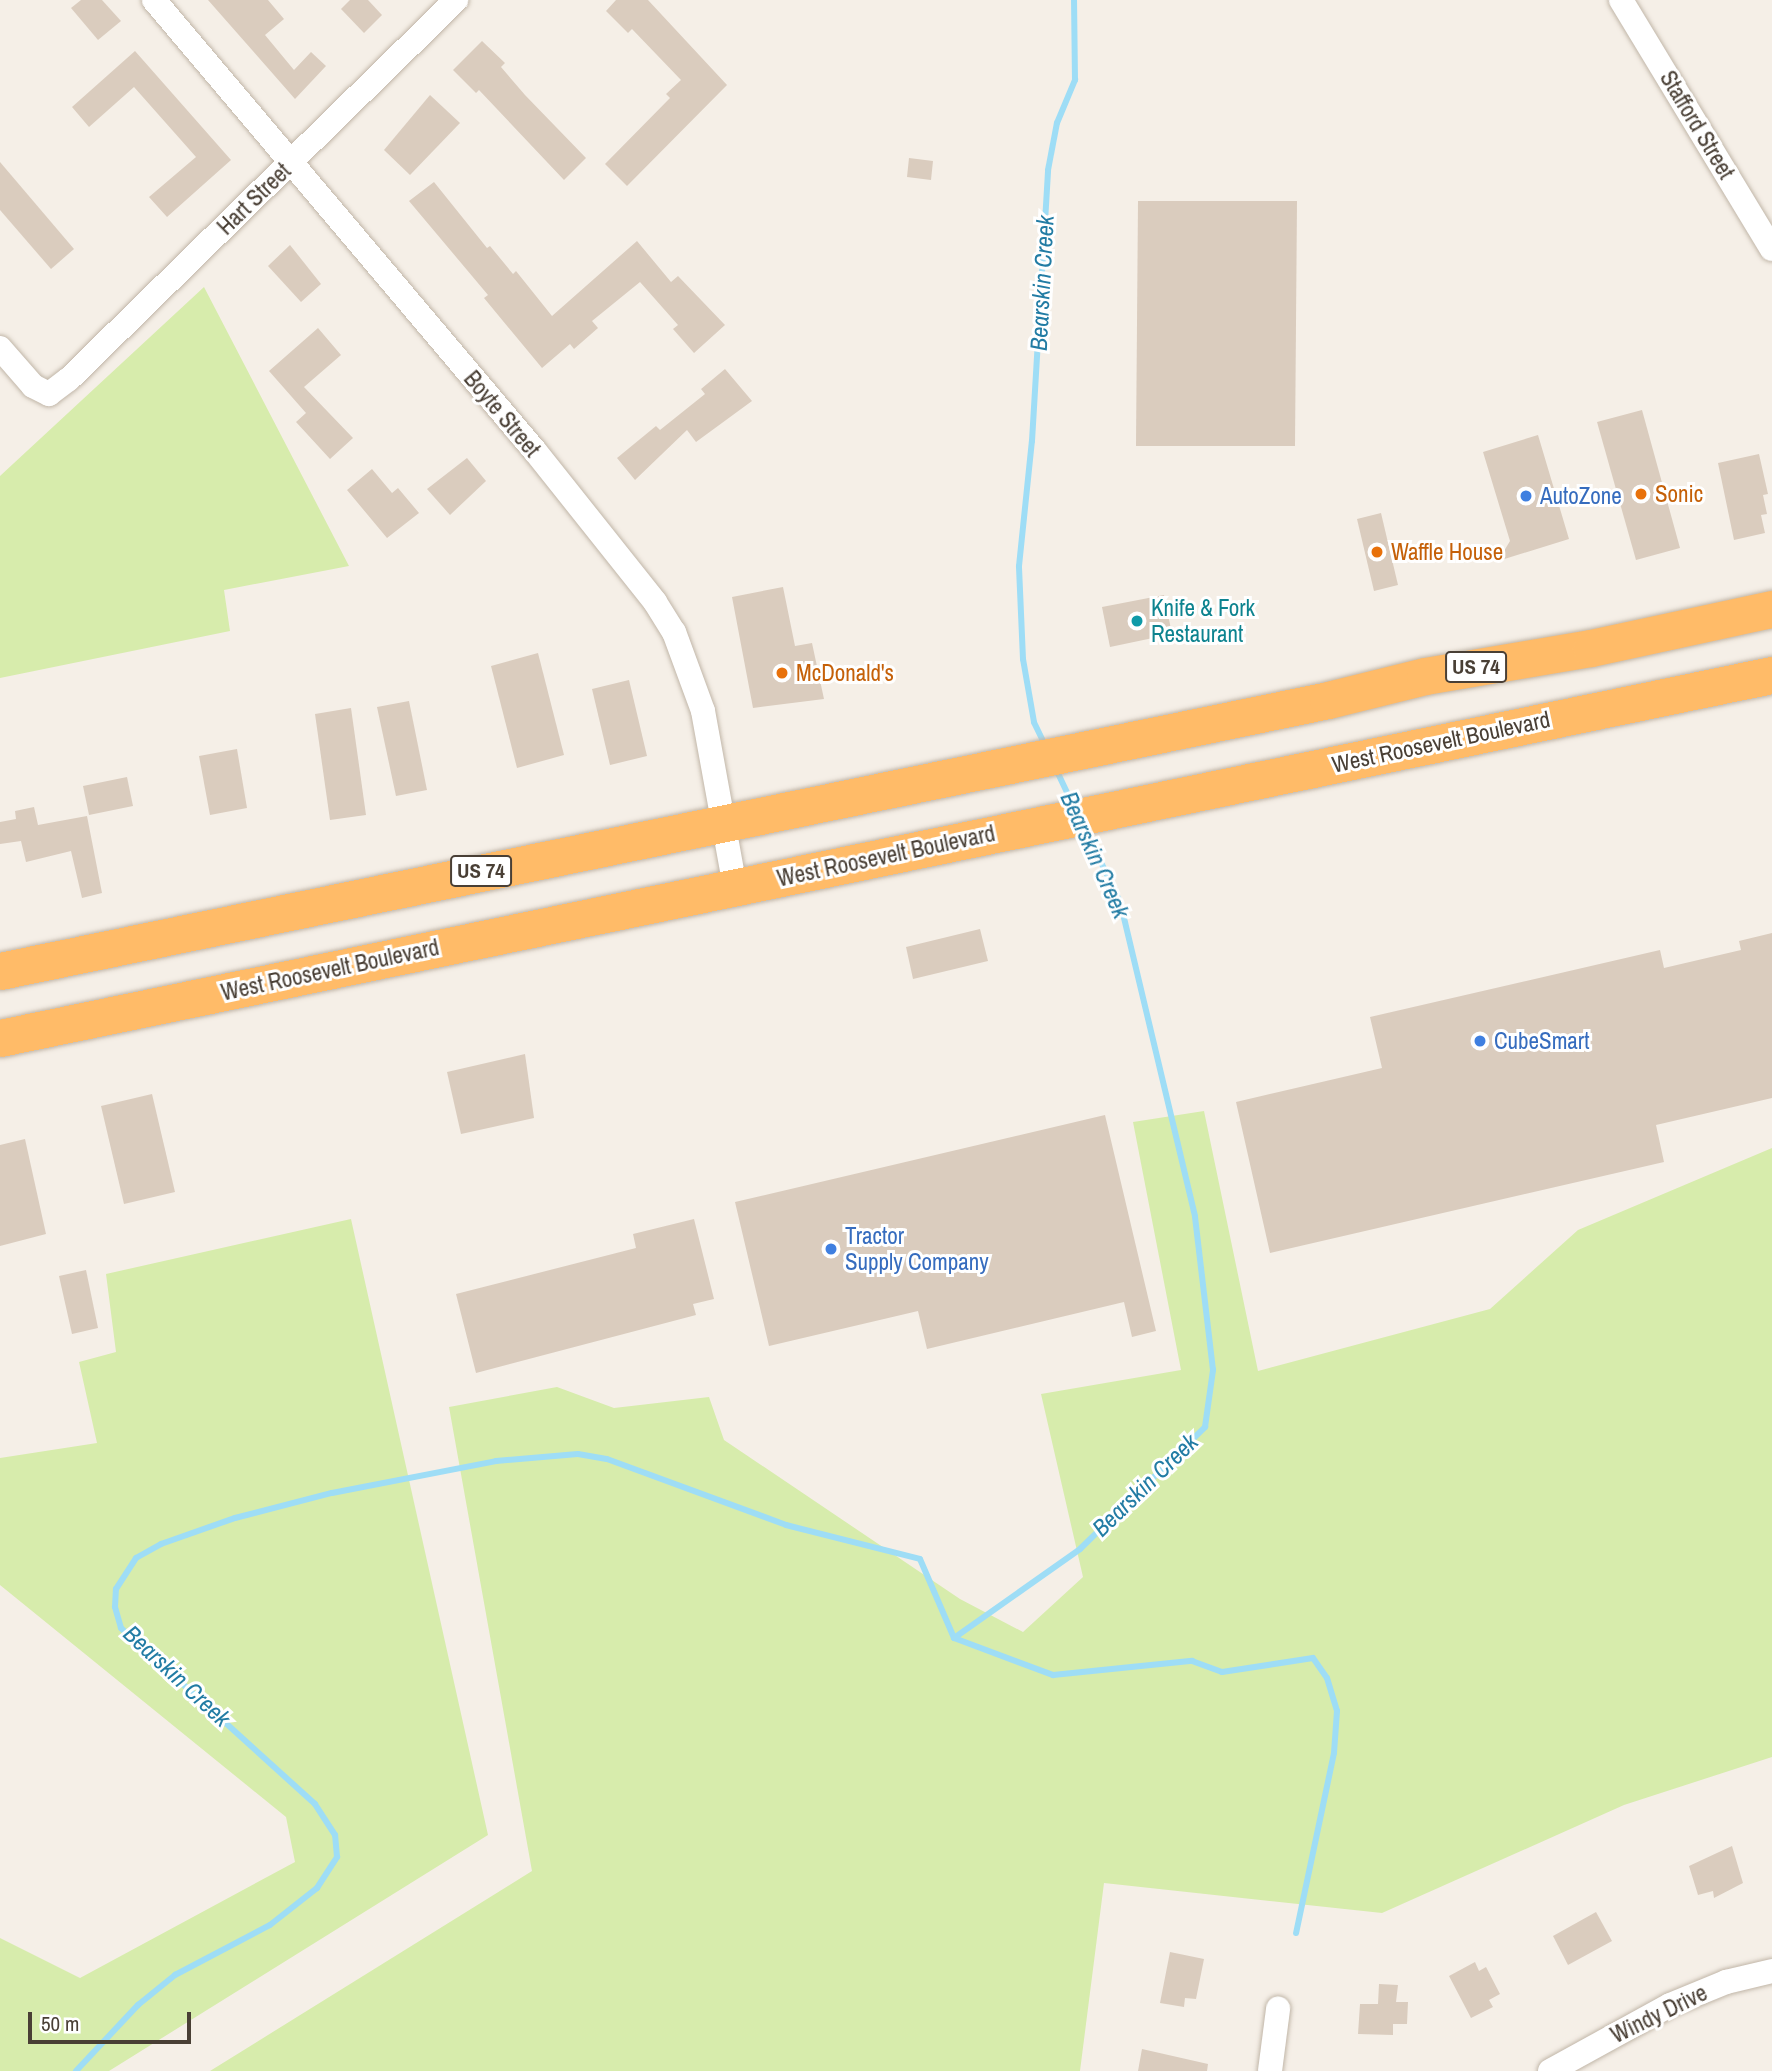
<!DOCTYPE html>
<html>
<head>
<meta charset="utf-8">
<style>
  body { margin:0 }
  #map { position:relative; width:1772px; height:2071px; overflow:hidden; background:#f5efe7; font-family:"Archivo Narrow",sans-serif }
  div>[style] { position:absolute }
  .green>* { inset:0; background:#d7ecac }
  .stream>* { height:6px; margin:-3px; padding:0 3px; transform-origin:3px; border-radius:3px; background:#9eddf6 }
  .building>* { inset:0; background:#daccbe }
  .roads { filter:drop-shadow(0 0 2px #c1b6a8) drop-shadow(0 0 2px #c1b6a8) }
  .minor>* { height:24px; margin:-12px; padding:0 12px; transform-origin:12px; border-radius:12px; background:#fff }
  .highway>* { height:37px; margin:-18.5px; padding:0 18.5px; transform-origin:18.5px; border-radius:18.5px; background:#ffbb68 }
  .dots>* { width:19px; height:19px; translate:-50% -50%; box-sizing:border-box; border:4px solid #fff; border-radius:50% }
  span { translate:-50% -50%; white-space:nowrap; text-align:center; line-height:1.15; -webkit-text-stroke:6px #fff; paint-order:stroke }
  .shield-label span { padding:2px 5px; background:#fff; border:2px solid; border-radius:5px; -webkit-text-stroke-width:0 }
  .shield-label { font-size:21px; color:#493f35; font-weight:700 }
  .street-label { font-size:23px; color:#493f35 }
  .food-label { font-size:23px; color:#c56008 }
  .left { translate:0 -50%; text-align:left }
  .shop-label { font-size:23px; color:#366cbe }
  .culture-label { font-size:23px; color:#0d838f }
  .water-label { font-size:24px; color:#227ca4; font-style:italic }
  .scale { position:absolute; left:28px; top:2012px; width:163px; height:32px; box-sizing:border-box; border:4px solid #493f35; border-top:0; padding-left:9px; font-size:21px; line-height:24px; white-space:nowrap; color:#493f35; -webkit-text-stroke:5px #fff; paint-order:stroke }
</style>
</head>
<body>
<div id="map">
  <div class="green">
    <i style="clip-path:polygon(204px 287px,349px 566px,224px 590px,230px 631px,0 678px,0 476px)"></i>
    <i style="clip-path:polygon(1204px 1111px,1258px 1371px,1490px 1309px,1578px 1230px,1772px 1148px,1772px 1757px,1624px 1805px,1382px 1913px,1104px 1883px,1080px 2071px,210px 2071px,532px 1871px,449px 1407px,557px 1387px,614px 1408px,709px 1397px,724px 1440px,960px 1599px,1023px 1632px,1083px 1577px,1041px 1394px,1181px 1370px,1133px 1122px)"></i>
    <i style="clip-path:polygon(351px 1219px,488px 1835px,109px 2071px,0 2071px,0 1938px,80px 1978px,295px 1862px,286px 1817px,0 1585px,0 1458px,97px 1443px,79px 1362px,116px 1352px,106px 1274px)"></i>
  </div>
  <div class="stream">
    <i style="left:1045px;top:745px;width:25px;rotate:-116deg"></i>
    <i style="left:1034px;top:722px;width:64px;rotate:-99.9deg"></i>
    <i style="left:1023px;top:659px;width:93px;rotate:-92.5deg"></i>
    <i style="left:1019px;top:566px;width:126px;rotate:-84.1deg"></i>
    <i style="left:1032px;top:441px;width:271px;rotate:-86.6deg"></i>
    <i style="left:1048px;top:170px;width:48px;rotate:-79.2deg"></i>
    <i style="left:1057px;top:123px;width:47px;rotate:-67.3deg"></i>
    <i style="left:1075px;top:80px;width:80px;rotate:-90.7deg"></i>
    <i style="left:1055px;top:767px;width:42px;rotate:64.7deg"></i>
    <i style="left:954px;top:1638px;width:154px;rotate:-35.2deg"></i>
    <i style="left:1080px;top:1549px;width:175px;rotate:-44.3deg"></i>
    <i style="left:1205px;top:1427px;width:58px;rotate:-82deg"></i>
    <i style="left:1213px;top:1370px;width:155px;rotate:-96.7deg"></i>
    <i style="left:1195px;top:1216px;width:323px;rotate:-103.4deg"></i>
    <i style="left:1120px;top:902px;width:83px;rotate:-115.6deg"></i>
    <i style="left:76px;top:2071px;width:91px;rotate:-46.8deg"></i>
    <i style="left:138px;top:2005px;width:48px;rotate:-39deg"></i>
    <i style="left:175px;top:1975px;width:107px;rotate:-27.8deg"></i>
    <i style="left:270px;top:1925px;width:60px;rotate:-38.2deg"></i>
    <i style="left:317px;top:1888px;width:37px;rotate:-57deg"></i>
    <i style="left:337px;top:1857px;width:22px;rotate:-95deg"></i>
    <i style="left:335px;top:1835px;width:37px;rotate:-123deg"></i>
    <i style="left:315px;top:1804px;width:262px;rotate:-137.8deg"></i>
    <i style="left:121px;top:1628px;width:22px;rotate:-106deg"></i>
    <i style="left:115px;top:1607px;width:18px;rotate:-87deg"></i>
    <i style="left:116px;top:1589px;width:37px;rotate:-57deg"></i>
    <i style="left:136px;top:1558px;width:29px;rotate:-29deg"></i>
    <i style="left:161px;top:1544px;width:78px;rotate:-19.4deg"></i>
    <i style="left:235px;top:1518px;width:100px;rotate:-14.5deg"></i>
    <i style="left:332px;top:1493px;width:167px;rotate:-11deg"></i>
    <i style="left:496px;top:1461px;width:82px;rotate:-4.9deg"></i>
    <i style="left:578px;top:1454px;width:29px;rotate:10deg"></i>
    <i style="left:607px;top:1459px;width:191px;rotate:20.2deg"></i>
    <i style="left:786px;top:1525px;width:138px;rotate:14.2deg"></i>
    <i style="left:920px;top:1559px;width:86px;rotate:66.7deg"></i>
    <i style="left:954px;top:1638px;width:106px;rotate:20.5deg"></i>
    <i style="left:1053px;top:1675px;width:140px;rotate:-5.8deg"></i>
    <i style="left:1192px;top:1661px;width:32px;rotate:20deg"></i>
    <i style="left:1222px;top:1672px;width:92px;rotate:-8.7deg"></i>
    <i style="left:1313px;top:1658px;width:24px;rotate:55deg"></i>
    <i style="left:1327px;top:1678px;width:34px;rotate:73deg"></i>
    <i style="left:1337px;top:1711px;width:42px;rotate:94.1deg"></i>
    <i style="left:1334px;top:1753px;width:184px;rotate:101.9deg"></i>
  </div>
  <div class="building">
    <i style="clip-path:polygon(81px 0,102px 0,121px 21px,98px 40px,71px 8px)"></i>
    <i style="clip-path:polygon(208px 0,268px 0,284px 19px,265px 35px,294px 70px,311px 52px,326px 66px,295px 99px)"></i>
    <i style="clip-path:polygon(350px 0,368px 0,382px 15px,364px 33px,341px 9px)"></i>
    <i style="clip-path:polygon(616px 0,648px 0,727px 85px,627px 186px,605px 164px,670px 98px,666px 94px,681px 80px,632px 29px,628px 33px,606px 11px)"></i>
    <i style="clip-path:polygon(482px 41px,505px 63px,501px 67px,525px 95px,586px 158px,564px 180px,479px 90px,476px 93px,453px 70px)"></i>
    <i style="clip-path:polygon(135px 51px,231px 160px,167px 217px,149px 197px,196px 157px,134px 87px,89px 127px,72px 107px)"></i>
    <i style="clip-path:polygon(430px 95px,460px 123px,410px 175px,384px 150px)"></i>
    <i style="clip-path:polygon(909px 158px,933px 161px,931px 180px,907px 177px)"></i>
    <i style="clip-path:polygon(0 162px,74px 249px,51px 269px,0 210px)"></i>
    <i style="clip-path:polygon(434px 182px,487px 248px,490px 246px,513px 274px,516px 271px,552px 316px,637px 241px,671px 282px,678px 276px,725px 325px,694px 353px,673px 329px,678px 325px,640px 282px,592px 321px,598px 328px,574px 349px,570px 344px,542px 368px,484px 298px,488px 295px,409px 201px)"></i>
    <i style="clip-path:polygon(1138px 201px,1297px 201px,1295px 446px,1136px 446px)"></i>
    <i style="clip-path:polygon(290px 245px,321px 284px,301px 302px,268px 266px)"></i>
    <i style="clip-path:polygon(318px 328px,341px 355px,304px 387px,353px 438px,330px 459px,296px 422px,306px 413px,269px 371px)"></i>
    <i style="clip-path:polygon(725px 369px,752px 401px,696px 442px,687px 430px,635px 480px,617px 458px,656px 426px,660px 430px,705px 394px,701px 389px)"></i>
    <i style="clip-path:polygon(1642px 410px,1680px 548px,1636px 560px,1597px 422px)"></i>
    <i style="clip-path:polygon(1538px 435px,1569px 539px,1498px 561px,1510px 541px,1483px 452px)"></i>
    <i style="clip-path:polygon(1759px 454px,1768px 494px,1763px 495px,1767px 514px,1761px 515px,1765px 533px,1734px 540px,1718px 463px)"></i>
    <i style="clip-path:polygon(467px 458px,486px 481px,450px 515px,427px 489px)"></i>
    <i style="clip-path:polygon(372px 469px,392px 493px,398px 488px,419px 513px,387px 538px,347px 490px)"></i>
    <i style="clip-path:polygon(1381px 513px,1398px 585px,1374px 591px,1357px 519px)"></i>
    <i style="clip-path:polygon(783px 587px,795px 646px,812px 643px,824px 699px,753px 708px,732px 597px)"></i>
    <i style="clip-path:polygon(1164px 595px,1172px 634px,1110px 647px,1102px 607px)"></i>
    <i style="clip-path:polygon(538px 653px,564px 755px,517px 768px,491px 666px)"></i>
    <i style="clip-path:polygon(629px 680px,647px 756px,610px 765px,592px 689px)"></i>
    <i style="clip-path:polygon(409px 701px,427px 790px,396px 796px,377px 707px)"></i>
    <i style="clip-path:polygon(351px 708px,366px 815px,330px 820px,315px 714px)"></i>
    <i style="clip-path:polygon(237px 749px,247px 808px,210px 815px,199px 756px)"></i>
    <i style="clip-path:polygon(127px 777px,133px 806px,89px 815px,83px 786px)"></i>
    <i style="clip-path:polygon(34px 807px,38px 825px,87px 816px,102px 893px,82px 898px,71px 851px,26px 862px,21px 841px,0 844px,0 822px,16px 819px,15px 811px)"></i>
    <i style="clip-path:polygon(980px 929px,988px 961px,913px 979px,906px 947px)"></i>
    <i style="clip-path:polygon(1772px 933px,1772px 1098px,1656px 1125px,1664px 1162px,1270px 1253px,1236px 1102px,1382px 1068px,1370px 1017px,1660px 950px,1664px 968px,1741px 950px,1739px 941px)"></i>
    <i style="clip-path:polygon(525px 1054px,534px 1118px,461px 1134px,447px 1072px)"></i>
    <i style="clip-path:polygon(152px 1094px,175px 1192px,124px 1204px,101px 1106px)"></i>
    <i style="clip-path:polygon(1105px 1115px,1156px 1331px,1132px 1337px,1124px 1302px,927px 1349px,918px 1311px,769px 1346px,735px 1202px)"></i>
    <i style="clip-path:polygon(25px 1139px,46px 1234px,0 1246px,0 1145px)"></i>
    <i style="clip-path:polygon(694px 1219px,714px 1299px,693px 1304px,696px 1315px,476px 1373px,456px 1294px,636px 1248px,633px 1234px)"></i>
    <i style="clip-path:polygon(86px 1270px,98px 1328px,72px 1334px,59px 1276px)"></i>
    <i style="clip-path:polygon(1732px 1846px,1743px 1883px,1714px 1898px,1713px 1891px,1698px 1895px,1689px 1866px)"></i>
    <i style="clip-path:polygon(1596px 1912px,1612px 1941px,1568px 1965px,1553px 1936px)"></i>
    <i style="clip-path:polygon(1170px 1952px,1204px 1959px,1196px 1999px,1185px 1998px,1184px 2007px,1160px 2003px)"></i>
    <i style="clip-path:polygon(1475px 1962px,1479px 1971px,1486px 1967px,1500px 1994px,1489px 2000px,1493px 2007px,1471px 2018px,1449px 1976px)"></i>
    <i style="clip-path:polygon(1379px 1984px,1398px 1985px,1396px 2002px,1408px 2002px,1407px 2024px,1393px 2024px,1393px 2035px,1358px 2034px,1360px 2004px,1378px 2004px)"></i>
    <i style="clip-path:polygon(1142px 2049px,1208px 2064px,1207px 2071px,1138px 2071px)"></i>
  </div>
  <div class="roads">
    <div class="minor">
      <i style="left:154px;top:0;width:590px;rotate:49.81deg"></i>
      <i style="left:535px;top:451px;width:193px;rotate:51.5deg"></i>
      <i style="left:655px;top:602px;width:36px;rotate:58deg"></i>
      <i style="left:674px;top:632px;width:84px;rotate:69.8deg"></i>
      <i style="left:703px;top:711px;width:179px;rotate:79.7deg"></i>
      <i style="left:1621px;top:0;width:291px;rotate:58.8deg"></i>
      <i style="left:0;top:348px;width:50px;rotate:49deg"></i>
      <i style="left:33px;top:386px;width:18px;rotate:27deg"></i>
      <i style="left:49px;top:394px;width:25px;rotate:-37deg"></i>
      <i style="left:69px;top:379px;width:542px;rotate:-44.4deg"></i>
      <i style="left:1270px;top:2071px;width:63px;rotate:-82.6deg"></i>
      <i style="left:1550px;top:2071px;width:137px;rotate:-28.8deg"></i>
      <i style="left:1670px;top:2005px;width:61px;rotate:-22.3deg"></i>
      <i style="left:1726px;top:1982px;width:47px;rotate:-13.4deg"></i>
    </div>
    <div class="highway">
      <i style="left:0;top:971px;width:1355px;rotate:-11.53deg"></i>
      <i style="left:1328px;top:700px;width:100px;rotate:-13.9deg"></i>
      <i style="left:1425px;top:676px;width:168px;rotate:-9.6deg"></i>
      <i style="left:1591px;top:648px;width:185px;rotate:-12.2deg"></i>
      <i style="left:0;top:1038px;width:1809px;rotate:-11.58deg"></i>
    </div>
  </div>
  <div class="dots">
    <i style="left:1641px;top:494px;background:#e8710a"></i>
    <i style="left:1526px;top:496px;background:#3f7fe0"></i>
    <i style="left:1377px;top:552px;background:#e8710a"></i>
    <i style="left:1137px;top:621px;background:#0f9aa8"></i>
    <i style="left:782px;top:673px;background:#e8710a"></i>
    <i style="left:1480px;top:1041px;background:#3f7fe0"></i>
    <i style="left:831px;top:1249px;background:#3f7fe0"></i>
  </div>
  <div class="shield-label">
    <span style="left:1476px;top:667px">US 74</span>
    <span style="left:481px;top:871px">US 74</span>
  </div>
  <div class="street-label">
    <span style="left:1697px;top:125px;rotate:59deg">Stafford Street</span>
    <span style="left:254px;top:199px;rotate:-44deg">Hart Street</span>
    <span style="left:502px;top:414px;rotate:50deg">Boyte Street</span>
    <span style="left:1441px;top:742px;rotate:-12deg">West Roosevelt Boulevard</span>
    <span style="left:886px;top:856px;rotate:-12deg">West Roosevelt Boulevard</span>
    <span style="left:330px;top:970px;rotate:-12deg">West Roosevelt Boulevard</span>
    <span style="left:1659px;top:2014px;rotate:-26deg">Windy Drive</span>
  </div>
  <div class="food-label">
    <span class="left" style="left:1655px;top:494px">Sonic</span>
    <span class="left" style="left:1391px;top:552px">Waffle House</span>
    <span class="left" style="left:796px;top:673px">McDonald's</span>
  </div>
  <div class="shop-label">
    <span class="left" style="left:1540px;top:496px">AutoZone</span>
    <span class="left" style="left:1494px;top:1041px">CubeSmart</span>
    <span class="left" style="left:845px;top:1249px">Tractor<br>Supply Company</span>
  </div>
  <div class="culture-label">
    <span class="left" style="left:1151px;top:621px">Knife &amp; Fork<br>Restaurant</span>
  </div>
  <div class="water-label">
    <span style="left:1042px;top:283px;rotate:-87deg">Bearskin Creek</span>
    <span style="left:1095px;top:855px;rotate:66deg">Bearskin Creek</span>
    <span style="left:1145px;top:1485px;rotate:-44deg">Bearskin Creek</span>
    <span style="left:177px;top:1676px;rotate:43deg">Bearskin Creek</span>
  </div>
  <div class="scale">50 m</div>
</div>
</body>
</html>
